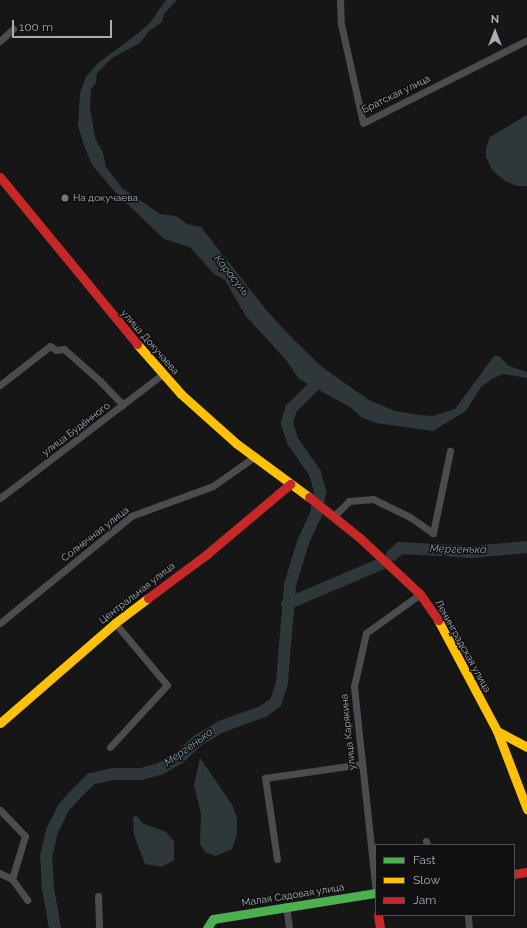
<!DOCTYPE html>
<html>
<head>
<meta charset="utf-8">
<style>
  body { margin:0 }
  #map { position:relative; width:527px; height:928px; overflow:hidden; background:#161616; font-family:Raleway,sans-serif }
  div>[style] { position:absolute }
  .water>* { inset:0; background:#2e373a }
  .river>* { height:12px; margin:-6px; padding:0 6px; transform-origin:6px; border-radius:6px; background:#2e373a }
  .street>* { height:7px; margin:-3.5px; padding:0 3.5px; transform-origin:3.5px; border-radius:3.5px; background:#4a4c4f }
  .fast>* { height:9px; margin:-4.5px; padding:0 4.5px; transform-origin:4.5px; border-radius:4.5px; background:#4caf50 }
  .slow>* { height:9px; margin:-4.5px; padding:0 4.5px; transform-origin:4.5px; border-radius:4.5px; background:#ffc107 }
  .jam>* { height:9px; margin:-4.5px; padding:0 4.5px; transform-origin:4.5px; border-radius:4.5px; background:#c62828 }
  .dots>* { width:11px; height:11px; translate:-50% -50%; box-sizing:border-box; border:2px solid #101012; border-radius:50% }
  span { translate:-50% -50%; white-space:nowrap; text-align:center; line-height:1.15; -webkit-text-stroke:3px #101012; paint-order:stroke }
  .street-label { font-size:10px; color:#a8aeb6 }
  .poi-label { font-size:10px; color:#a8aeb6 }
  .left { translate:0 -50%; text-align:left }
  .water-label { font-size:11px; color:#83a0ad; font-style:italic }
  .legend { position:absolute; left:375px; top:844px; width:140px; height:72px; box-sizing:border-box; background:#101012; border:1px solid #4d4f54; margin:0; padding:5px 7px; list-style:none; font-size:12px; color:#a8aeb6 }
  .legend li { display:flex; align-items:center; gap:8px; height:20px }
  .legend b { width:20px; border:1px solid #4d4f54 }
  .north { position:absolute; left:475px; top:12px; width:40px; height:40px; -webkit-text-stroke:3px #101012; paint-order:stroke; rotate:0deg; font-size:11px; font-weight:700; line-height:16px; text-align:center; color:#a8aeb6 }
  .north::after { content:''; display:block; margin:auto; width:14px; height:18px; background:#a8aeb6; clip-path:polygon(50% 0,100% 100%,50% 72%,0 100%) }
  .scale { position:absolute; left:12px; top:20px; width:100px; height:18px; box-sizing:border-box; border:2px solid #a8aeb6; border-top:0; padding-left:5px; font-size:12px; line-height:14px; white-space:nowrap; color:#a8aeb6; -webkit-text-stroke:3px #101012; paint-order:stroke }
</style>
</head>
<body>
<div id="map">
  <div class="water">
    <i style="clip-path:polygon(166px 0,177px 0,164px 14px,162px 22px,149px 31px,140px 43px,112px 58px,97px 73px,96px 83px,91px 89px,90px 107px,95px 138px,103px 153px,106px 167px,122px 188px,160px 214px,176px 216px,187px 224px,201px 227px,268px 312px,293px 339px,322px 367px,369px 400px,395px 411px,419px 415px,433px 416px,455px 409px,494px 356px,499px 356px,509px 366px,527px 372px,527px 378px,503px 374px,492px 379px,481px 387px,466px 411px,433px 431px,376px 423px,361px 417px,350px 407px,299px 379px,286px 360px,245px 315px,225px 280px,214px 274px,190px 247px,164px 239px,115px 192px,92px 165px,84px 145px,78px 126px,80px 93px,86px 77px,98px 63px,136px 35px,149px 24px)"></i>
    <i style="clip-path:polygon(527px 115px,527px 186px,517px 186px,505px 181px,492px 170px,486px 157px,486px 149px,490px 137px)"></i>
    <i style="clip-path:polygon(200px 758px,233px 806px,237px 819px,237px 835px,232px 849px,216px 856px,205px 852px,200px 844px,201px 814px,194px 785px)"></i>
    <i style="clip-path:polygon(136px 815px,142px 823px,166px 832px,174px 841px,174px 860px,162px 867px,145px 864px,134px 835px,133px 818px)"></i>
  </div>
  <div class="river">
    <i style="left:392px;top:555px;width:11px;rotate:-41deg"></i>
    <i style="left:400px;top:548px;width:72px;rotate:3.2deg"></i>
    <i style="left:472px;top:552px;width:55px;rotate:-5.2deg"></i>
    <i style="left:287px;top:604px;width:104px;rotate:-23.1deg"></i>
    <i style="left:55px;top:928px;width:39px;rotate:-100deg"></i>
    <i style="left:48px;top:890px;width:33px;rotate:-93deg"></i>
    <i style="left:46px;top:857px;width:27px;rotate:-77deg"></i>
    <i style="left:52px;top:831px;width:25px;rotate:-64deg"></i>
    <i style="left:63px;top:808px;width:21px;rotate:-47deg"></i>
    <i style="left:77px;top:793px;width:20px;rotate:-45deg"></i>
    <i style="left:91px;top:779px;width:23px;rotate:-13deg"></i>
    <i style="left:113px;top:774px;width:28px"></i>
    <i style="left:141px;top:774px;width:20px;rotate:-15deg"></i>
    <i style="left:160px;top:769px;width:22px;rotate:-30deg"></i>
    <i style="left:179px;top:758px;width:25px;rotate:-43deg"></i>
    <i style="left:197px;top:741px;width:27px;rotate:-31deg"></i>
    <i style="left:220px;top:727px;width:47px;rotate:-20deg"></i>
    <i style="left:264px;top:711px;width:15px;rotate:-37deg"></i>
    <i style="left:276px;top:702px;width:21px;rotate:-73deg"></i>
    <i style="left:282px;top:682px;width:97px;rotate:-85.3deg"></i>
    <i style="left:290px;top:585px;width:45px;rotate:-73.2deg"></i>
    <i style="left:303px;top:542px;width:31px;rotate:-65deg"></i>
    <i style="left:316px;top:514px;width:23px;rotate:-80deg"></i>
    <i style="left:320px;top:491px;width:19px;rotate:-106deg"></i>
    <i style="left:315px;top:473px;width:38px;rotate:-125deg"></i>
    <i style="left:293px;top:442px;width:20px;rotate:-108deg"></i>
    <i style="left:287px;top:423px;width:15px;rotate:-74deg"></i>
    <i style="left:291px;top:409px;width:42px;rotate:-45deg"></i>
  </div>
  <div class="street">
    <i style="left:340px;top:0;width:24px;rotate:88deg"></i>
    <i style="left:341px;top:24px;width:101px;rotate:77.5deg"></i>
    <i style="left:363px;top:123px;width:184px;rotate:-26.8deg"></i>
    <i style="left:0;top:41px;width:18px;rotate:-43deg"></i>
    <i style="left:0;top:385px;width:63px;rotate:-38deg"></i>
    <i style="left:50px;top:346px;width:7px;rotate:34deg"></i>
    <i style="left:56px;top:350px;width:8px;rotate:-7deg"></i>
    <i style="left:64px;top:349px;width:48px;rotate:41.6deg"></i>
    <i style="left:100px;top:381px;width:33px;rotate:46deg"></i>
    <i style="left:0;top:498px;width:205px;rotate:-37.3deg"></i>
    <i style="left:334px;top:516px;width:21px;rotate:-45deg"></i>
    <i style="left:349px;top:501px;width:24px;rotate:-5deg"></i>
    <i style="left:373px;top:499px;width:41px;rotate:25.9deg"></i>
    <i style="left:410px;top:517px;width:28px;rotate:35deg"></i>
    <i style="left:433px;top:533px;width:84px;rotate:-78.3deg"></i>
    <i style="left:0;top:623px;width:169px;rotate:-39.2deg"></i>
    <i style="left:131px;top:516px;width:87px;rotate:-20.1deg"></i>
    <i style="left:213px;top:486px;width:50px;rotate:-35.3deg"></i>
    <i style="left:110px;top:747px;width:84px;rotate:-47.4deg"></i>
    <i style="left:167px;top:685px;width:81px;rotate:-130deg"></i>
    <i style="left:0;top:810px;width:36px;rotate:46deg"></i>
    <i style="left:25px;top:836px;width:45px;rotate:106.8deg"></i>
    <i style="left:12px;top:879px;width:26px;rotate:54deg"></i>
    <i style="left:426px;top:841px;width:4px;rotate:76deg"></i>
    <i style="left:277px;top:859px;width:82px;rotate:-98.4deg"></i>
    <i style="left:265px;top:778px;width:98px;rotate:-8.2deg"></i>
    <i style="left:0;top:873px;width:13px;rotate:27deg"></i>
    <i style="left:376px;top:893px;width:208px;rotate:-96.1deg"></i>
    <i style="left:354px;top:686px;width:54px;rotate:-77.2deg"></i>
    <i style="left:366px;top:633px;width:67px;rotate:-35.8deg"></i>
    <i style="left:98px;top:896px;width:32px;rotate:88deg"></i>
    <i style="left:286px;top:906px;width:22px;rotate:82deg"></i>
    <i style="left:468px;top:915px;width:13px;rotate:86deg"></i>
  </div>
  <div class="fast">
    <i style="left:207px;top:928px;width:11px;rotate:-56deg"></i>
    <i style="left:213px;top:919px;width:165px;rotate:-9.1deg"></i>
  </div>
  <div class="slow">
    <i style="left:137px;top:344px;width:67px;rotate:48.7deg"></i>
    <i style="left:181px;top:394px;width:75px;rotate:41.8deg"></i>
    <i style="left:237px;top:444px;width:89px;rotate:36.4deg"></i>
    <i style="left:438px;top:620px;width:126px;rotate:62deg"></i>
    <i style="left:497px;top:731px;width:84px;rotate:69deg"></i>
    <i style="left:0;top:723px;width:152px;rotate:-41deg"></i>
    <i style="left:115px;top:623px;width:41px;rotate:-37.1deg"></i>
    <i style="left:497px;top:731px;width:34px;rotate:28deg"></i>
  </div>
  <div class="jam">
    <i style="left:0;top:177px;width:216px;rotate:50.6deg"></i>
    <i style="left:309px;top:497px;width:65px;rotate:38.8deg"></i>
    <i style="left:360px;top:538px;width:82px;rotate:43deg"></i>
    <i style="left:420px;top:594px;width:32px;rotate:55deg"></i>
    <i style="left:148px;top:598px;width:74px;rotate:-36.7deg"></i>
    <i style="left:207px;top:554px;width:109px;rotate:-40.1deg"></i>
    <i style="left:514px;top:874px;width:13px;rotate:-9deg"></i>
    <i style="left:378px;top:915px;width:13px;rotate:81deg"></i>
  </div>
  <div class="dots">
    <i style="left:65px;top:198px;background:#75797e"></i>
  </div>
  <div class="street-label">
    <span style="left:396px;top:94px;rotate:-26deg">Братская улица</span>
    <span style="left:150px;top:342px;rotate:49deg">улица Докучаева</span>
    <span style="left:76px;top:429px;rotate:-37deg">улица Будённого</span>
    <span style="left:95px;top:534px;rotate:-38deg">Солнечная улица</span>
    <span style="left:137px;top:593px;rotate:-38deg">Центральная улица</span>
    <span style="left:463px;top:646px;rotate:61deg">Ленинградская улица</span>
    <span style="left:348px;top:732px;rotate:-96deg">улица Карякина</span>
    <span style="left:293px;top:895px;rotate:-9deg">Малая Садовая улица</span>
  </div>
  <div class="poi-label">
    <span class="left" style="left:73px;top:198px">На докучаева</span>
  </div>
  <div class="water-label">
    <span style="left:231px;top:276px;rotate:51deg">Карасуль</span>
    <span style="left:458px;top:550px;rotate:1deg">Мергенька</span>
    <span style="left:189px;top:748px;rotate:-36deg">Мергенька</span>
  </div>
  <ul class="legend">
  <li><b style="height:5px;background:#4caf50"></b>Fast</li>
  <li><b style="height:5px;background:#ffc107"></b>Slow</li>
  <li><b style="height:5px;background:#c62828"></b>Jam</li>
  </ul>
  <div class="north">N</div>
  <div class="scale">100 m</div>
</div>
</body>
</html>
